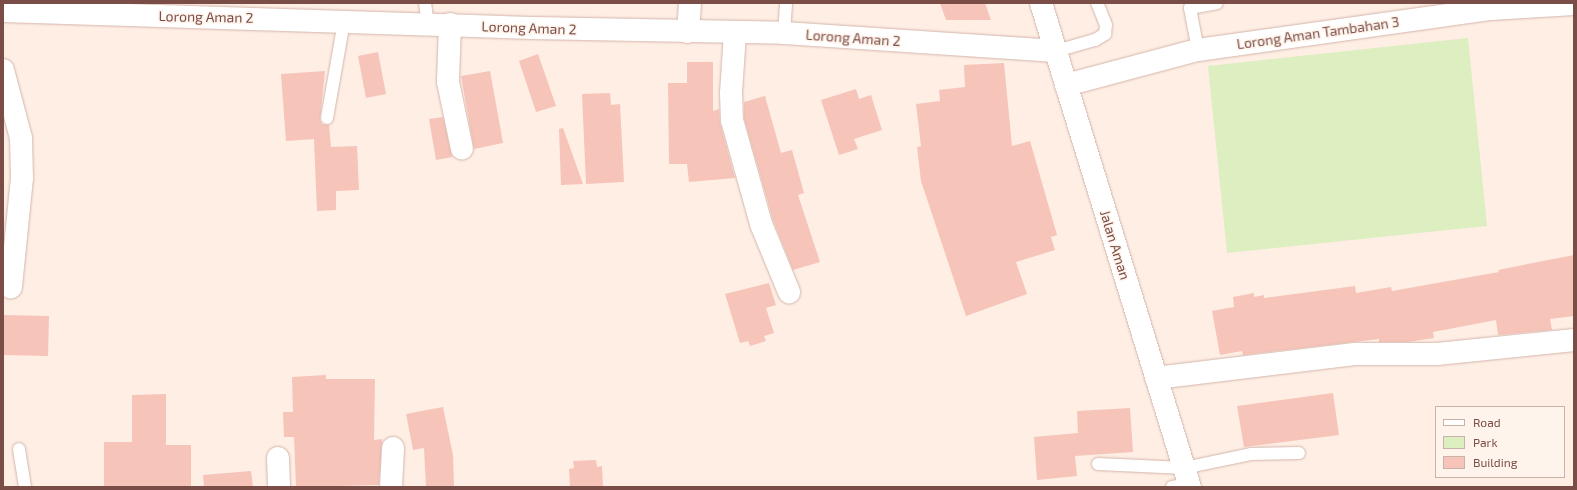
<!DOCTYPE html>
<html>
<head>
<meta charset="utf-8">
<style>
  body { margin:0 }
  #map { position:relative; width:1577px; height:490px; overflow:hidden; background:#feeee4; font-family:"Exo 2",sans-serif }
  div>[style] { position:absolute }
  .green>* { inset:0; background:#ddeec1 }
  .building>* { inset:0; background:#f6c4b9 }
  .roads { filter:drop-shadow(0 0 1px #d4b5ab) drop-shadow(0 0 1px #d4b5ab) }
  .service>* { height:12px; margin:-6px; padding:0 6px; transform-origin:6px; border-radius:6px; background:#fff }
  .minor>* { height:22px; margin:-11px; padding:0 11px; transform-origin:11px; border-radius:11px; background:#fff }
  span { translate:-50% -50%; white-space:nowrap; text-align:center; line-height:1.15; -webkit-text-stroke:3px #fff4ec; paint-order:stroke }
  .street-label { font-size:14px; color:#7a4e47 }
  .frame { position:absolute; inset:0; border:4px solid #7a4e47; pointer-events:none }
  .legend { position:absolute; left:1435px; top:406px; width:130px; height:72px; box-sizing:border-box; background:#fff4ec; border:1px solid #cab2aa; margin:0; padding:5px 7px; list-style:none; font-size:12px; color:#7a4e47 }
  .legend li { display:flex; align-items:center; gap:8px; height:20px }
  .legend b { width:20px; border:1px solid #cab2aa }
</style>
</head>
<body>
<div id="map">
  <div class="green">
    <i style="clip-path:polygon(1468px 38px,1487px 226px,1227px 253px,1208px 66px)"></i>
  </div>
  <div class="building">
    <i style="clip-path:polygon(940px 3px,985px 3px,991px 20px,946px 20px)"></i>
    <i style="clip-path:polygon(378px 52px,386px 94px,366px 98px,358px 56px)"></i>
    <i style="clip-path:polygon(538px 54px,556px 106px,536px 112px,519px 61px)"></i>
    <i style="clip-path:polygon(687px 62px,713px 62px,713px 111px,719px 109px,720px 123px,735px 178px,689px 182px,687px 164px,669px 164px,668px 83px,687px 83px)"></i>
    <i style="clip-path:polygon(1004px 63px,1012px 146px,1030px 141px,1057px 235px,1051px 237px,1055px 250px,1016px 262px,1027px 294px,966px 316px,921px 181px,917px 147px,921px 146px,916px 104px,940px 101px,939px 90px,965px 87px,964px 65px)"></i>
    <i style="clip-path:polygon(325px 71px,320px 120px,322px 124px,329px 125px,331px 147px,357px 146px,359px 190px,336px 191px,336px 210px,317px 211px,314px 139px,286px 141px,281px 74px)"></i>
    <i style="clip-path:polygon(490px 71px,503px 143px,474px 149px,461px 76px)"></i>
    <i style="clip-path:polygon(856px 89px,859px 99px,871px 95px,882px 130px,854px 139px,858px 149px,839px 155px,821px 100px)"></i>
    <i style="clip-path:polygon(610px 93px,611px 105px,620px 104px,624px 182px,586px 184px,582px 94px)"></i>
    <i style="clip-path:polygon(765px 96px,781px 153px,792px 150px,804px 193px,798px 195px,820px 262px,793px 270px,773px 220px,744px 118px,744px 102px)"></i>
    <i style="clip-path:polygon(443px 117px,452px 157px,436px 160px,429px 119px)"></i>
    <i style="clip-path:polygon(563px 128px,583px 184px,561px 185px,559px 129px)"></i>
    <i style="clip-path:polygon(1574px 255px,1574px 316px,1550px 319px,1552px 330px,1498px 335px,1496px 320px,1433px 332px,1434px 338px,1408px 342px,1379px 342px,1379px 339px,1243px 355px,1242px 351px,1220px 355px,1212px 311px,1234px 307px,1233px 297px,1254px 293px,1254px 297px,1264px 295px,1264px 298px,1355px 286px,1356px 293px,1391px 287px,1392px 291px,1499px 272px,1498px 270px)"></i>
    <i style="clip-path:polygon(769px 283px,776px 305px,766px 308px,774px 333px,764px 336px,766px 341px,750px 346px,748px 341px,740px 343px,725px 294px)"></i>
    <i style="clip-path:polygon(3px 315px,49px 316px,48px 356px,3px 355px)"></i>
    <i style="clip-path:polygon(326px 375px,326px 379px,375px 379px,374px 440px,382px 439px,382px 442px,379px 485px,296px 487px,294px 437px,284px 437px,283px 412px,293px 412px,292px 377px)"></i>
    <i style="clip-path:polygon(1333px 393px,1339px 435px,1244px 447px,1237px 406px)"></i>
    <i style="clip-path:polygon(166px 394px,166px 445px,191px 445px,191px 487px,104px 487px,104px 442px,132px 442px,132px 395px)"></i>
    <i style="clip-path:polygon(443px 407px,453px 455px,454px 487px,426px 487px,424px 448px,413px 450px,406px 414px)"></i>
    <i style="clip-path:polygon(1130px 408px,1133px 452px,1075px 456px,1077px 476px,1037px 480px,1034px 437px,1078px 433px,1077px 411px)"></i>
    <i style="clip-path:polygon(596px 460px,597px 467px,602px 466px,603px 487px,570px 487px,569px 469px,574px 468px,573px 461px)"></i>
    <i style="clip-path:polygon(251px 471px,253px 487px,204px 487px,203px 475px)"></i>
  </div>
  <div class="roads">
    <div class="service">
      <i style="left:425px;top:3px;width:22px;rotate:82deg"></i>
      <i style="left:784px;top:33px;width:30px;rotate:-86deg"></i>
      <i style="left:1198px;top:50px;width:43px;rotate:-100.8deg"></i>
      <i style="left:1190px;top:8px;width:27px;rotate:-10deg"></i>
      <i style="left:1056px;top:51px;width:41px;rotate:-15.8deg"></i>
      <i style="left:1095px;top:40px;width:12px;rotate:-31deg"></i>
      <i style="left:1105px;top:34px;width:9px;rotate:-84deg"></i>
      <i style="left:1106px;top:25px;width:24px;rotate:-112deg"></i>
      <i style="left:327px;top:118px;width:97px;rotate:-80deg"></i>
      <i style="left:19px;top:449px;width:38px;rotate:81deg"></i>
      <i style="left:1098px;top:464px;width:86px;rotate:2.7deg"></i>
      <i style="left:1184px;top:468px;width:68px;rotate:-11.8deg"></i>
      <i style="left:1251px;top:454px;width:48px;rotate:-1.2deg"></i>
      <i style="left:1172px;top:487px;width:17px;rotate:-10deg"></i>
    </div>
    <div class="minor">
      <i style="left:1041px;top:3px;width:506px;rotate:72.89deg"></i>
      <i style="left:3px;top:11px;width:529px;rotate:1.84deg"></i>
      <i style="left:532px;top:28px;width:252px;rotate:1.1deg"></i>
      <i style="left:784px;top:33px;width:273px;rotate:3.8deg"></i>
      <i style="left:450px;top:24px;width:58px;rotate:92deg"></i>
      <i style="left:448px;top:82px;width:68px;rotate:78.2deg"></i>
      <i style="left:688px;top:32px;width:29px;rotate:-86deg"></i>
      <i style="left:735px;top:33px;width:60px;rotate:93.8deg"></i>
      <i style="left:731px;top:93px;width:27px;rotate:88deg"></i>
      <i style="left:732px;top:120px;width:108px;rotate:74.4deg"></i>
      <i style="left:761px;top:224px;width:74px;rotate:67.6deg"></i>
      <i style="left:3px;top:70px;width:70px;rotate:75.2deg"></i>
      <i style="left:21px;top:138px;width:40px;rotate:88.6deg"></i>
      <i style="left:22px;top:178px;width:110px;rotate:95.8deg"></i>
      <i style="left:1066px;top:85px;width:137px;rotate:-14.9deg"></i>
      <i style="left:1198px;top:50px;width:296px;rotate:-8deg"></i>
      <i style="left:1491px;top:9px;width:83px;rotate:-3.4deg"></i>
      <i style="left:1156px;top:378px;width:200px;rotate:-6.9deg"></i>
      <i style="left:1355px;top:354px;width:82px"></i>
      <i style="left:1437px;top:354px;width:138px;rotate:-5.8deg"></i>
      <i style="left:278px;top:458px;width:29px;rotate:88deg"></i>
      <i style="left:391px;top:487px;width:39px;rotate:-87deg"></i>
    </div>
  </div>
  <div class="street-label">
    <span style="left:206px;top:17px;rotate:1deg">Lorong Aman 2</span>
    <span style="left:529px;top:28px;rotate:2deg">Lorong Aman 2</span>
    <span style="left:1318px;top:33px;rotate:-8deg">Lorong Aman Tambahan 3</span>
    <span style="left:853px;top:38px;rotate:4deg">Lorong Aman 2</span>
    <span style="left:1115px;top:245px;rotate:73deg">Jalan Aman</span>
  </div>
  <div class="frame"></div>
  <ul class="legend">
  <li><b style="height:5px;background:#fff"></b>Road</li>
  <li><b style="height:11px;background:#ddeec1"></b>Park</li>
  <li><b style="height:11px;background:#f6c4b9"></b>Building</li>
  </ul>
</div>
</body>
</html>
